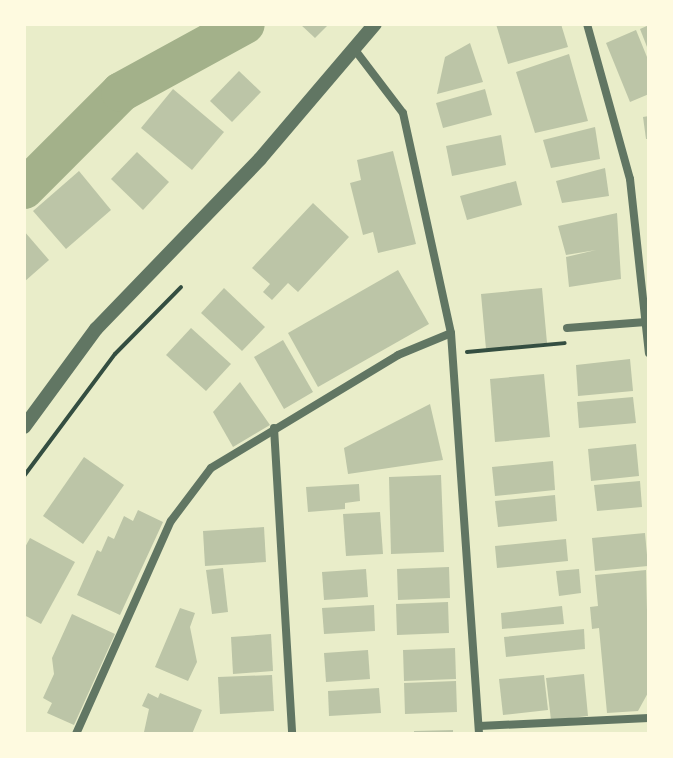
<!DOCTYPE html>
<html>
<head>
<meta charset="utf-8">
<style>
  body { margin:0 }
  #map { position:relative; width:673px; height:758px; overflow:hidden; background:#e9edc9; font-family:"Source Sans 3",sans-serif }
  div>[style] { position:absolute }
  .river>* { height:40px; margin:-20px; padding:0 20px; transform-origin:20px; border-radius:20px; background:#a3b18a }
  .building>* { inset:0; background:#bcc5a7 }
  .path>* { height:4px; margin:-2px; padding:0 2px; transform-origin:2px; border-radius:2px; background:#344e41 }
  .minor>* { height:8px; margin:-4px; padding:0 4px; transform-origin:4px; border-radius:4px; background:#617663 }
  .tertiary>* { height:14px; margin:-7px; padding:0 7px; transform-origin:7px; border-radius:7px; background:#617663 }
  span { translate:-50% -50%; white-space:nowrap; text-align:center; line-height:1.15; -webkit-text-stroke:6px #fefae0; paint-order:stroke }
  .frame { position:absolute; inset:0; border:26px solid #fefae0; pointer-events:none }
</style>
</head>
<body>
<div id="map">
  <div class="river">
    <i style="left:24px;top:189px;width:137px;rotate:-45deg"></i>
    <i style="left:121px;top:92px;width:141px;rotate:-28.7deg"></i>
  </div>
  <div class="building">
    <i style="clip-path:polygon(300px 24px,329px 24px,315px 38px)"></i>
    <i style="clip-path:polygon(496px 24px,561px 24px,568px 47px,508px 64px)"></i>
    <i style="clip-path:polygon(649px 25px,649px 52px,640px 29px)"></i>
    <i style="clip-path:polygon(636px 30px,649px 62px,649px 94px,630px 102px,606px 43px)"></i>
    <i style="clip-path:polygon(470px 43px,483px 82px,437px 94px,445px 57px)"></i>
    <i style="clip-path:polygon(569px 54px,588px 121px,535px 133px,516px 72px)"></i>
    <i style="clip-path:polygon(239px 71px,261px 92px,232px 122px,210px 101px)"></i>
    <i style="clip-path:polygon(173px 89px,224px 132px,192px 170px,141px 128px)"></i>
    <i style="clip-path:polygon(485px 89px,492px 115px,443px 128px,436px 103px)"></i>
    <i style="clip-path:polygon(649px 116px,649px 139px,646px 139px,643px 117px)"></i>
    <i style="clip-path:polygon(595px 127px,600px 159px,551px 168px,543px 140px)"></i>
    <i style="clip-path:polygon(501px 135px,506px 165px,452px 176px,446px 146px)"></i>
    <i style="clip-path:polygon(393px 151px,416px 244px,378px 253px,373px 232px,363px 235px,350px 183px,361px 180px,357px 160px)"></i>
    <i style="clip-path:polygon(137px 152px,169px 182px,143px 210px,111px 179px)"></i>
    <i style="clip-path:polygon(605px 168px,609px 196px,562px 203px,556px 181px)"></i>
    <i style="clip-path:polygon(79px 171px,111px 210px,66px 249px,33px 211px)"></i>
    <i style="clip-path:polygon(516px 181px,522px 205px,467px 220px,460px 196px)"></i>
    <i style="clip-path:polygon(313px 203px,349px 237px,298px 292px,288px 283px,272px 300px,263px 292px,270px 284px,252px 268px)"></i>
    <i style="clip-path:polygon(617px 213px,621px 279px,569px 287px,566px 257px,596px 250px,566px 255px,558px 226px)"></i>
    <i style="clip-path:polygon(24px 231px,49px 260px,24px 282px)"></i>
    <i style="clip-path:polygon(398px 270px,429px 324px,318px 387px,288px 333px)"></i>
    <i style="clip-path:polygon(224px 288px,265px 327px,242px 351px,201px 313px)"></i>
    <i style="clip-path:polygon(542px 288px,547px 343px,486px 349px,481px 294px)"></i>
    <i style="clip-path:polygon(191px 328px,231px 364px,206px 391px,166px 355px)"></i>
    <i style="clip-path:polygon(283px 340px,313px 392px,284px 409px,254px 357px)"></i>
    <i style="clip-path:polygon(630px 359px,633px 391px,578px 396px,576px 365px)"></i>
    <i style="clip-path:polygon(544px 374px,550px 437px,495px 442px,490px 379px)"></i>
    <i style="clip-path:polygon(240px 382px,270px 425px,233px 447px,213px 412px)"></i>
    <i style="clip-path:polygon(633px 397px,636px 423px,579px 428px,577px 402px)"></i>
    <i style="clip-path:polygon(430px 404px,443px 460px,348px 474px,344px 448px)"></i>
    <i style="clip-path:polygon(636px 444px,639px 476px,591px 481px,588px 449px)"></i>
    <i style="clip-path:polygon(84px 457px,124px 485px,83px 544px,43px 516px)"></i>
    <i style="clip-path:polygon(553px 461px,555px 490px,495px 496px,492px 467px)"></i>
    <i style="clip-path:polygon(441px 475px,444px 552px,391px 554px,389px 477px)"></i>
    <i style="clip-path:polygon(640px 481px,642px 507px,597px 511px,594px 485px)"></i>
    <i style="clip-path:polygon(359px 484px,360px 501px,345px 503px,345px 509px,308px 512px,306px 487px)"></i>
    <i style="clip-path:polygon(555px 495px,557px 521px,498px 527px,495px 501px)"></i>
    <i style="clip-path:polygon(138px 510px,163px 522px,120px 615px,77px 595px,97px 550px,101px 552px,108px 536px,114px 539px,124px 516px,133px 521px)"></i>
    <i style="clip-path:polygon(380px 512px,383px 554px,346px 556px,343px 514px)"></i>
    <i style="clip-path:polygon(264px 527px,266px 562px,205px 566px,203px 531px)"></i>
    <i style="clip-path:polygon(645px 533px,648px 566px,595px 571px,592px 538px)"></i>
    <i style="clip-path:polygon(30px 538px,75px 562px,41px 624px,24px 615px,24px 549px)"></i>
    <i style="clip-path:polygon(566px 539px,568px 561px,497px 568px,495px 546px)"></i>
    <i style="clip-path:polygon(449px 567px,450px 598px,398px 600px,397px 569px)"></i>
    <i style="clip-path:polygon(223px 568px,228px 612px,212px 614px,206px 570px)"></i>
    <i style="clip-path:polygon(366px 569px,368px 597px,324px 600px,322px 572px)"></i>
    <i style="clip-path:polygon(579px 569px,581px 593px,559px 596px,556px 571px)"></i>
    <i style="clip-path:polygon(646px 570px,649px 691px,638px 711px,607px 713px,599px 628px,592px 629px,590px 607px,598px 606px,595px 575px)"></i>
    <i style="clip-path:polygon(448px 602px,449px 633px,397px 635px,396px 604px)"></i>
    <i style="clip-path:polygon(374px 605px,375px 631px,324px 634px,322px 608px)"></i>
    <i style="clip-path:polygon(562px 606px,564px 624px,502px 629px,501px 613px)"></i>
    <i style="clip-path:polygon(180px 608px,195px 613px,190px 627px,197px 662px,188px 681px,155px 667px)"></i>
    <i style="clip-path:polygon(72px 614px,115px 634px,74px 725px,47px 713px,52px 703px,43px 698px,54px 674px,52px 658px)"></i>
    <i style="clip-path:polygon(584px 629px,585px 649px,506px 657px,504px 637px)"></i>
    <i style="clip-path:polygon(271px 634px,273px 671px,233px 674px,231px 637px)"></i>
    <i style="clip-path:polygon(455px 648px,456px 679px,404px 681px,403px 650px)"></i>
    <i style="clip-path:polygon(368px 650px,370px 679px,326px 682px,324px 653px)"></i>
    <i style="clip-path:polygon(584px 674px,588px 716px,551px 720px,546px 678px)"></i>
    <i style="clip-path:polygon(272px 675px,274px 711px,220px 714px,218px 677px)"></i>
    <i style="clip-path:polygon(544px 675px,548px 710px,503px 715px,499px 679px)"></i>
    <i style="clip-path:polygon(456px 681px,457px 712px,405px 714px,404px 683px)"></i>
    <i style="clip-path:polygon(379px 688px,381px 713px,329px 716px,328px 691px)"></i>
    <i style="clip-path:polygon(148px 693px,158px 698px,160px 693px,202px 710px,192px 734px,144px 732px,149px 709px,142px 706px)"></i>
    <i style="clip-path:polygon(453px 730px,453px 734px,414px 734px,414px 731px)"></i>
  </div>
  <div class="path">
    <i style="left:467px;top:352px;width:98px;rotate:-5.2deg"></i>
    <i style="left:24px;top:476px;width:152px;rotate:-53.3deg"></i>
    <i style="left:115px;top:354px;width:94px;rotate:-45.4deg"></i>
  </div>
  <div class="minor">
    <i style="left:587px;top:24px;width:161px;rotate:74.5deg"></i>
    <i style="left:630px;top:179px;width:175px;rotate:83.8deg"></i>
    <i style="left:355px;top:50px;width:79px;rotate:52.7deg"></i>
    <i style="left:403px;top:113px;width:225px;rotate:77.7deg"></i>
    <i style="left:451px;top:333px;width:402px;rotate:86deg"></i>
    <i style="left:567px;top:328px;width:79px;rotate:-4.3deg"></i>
    <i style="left:274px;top:428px;width:307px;rotate:86.6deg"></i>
    <i style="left:479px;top:726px;width:170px;rotate:-2.7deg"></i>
    <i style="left:76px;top:734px;width:233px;rotate:-66deg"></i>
    <i style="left:171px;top:521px;width:66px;rotate:-53deg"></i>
    <i style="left:211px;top:468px;width:218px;rotate:-31.1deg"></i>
    <i style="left:398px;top:355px;width:57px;rotate:-22.5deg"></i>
  </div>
  <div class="tertiary">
    <i style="left:24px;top:427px;width:122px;rotate:-53.7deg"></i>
    <i style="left:96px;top:329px;width:236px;rotate:-46deg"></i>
    <i style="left:260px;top:159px;width:177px;rotate:-49.6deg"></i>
  </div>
  <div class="frame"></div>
</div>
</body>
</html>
